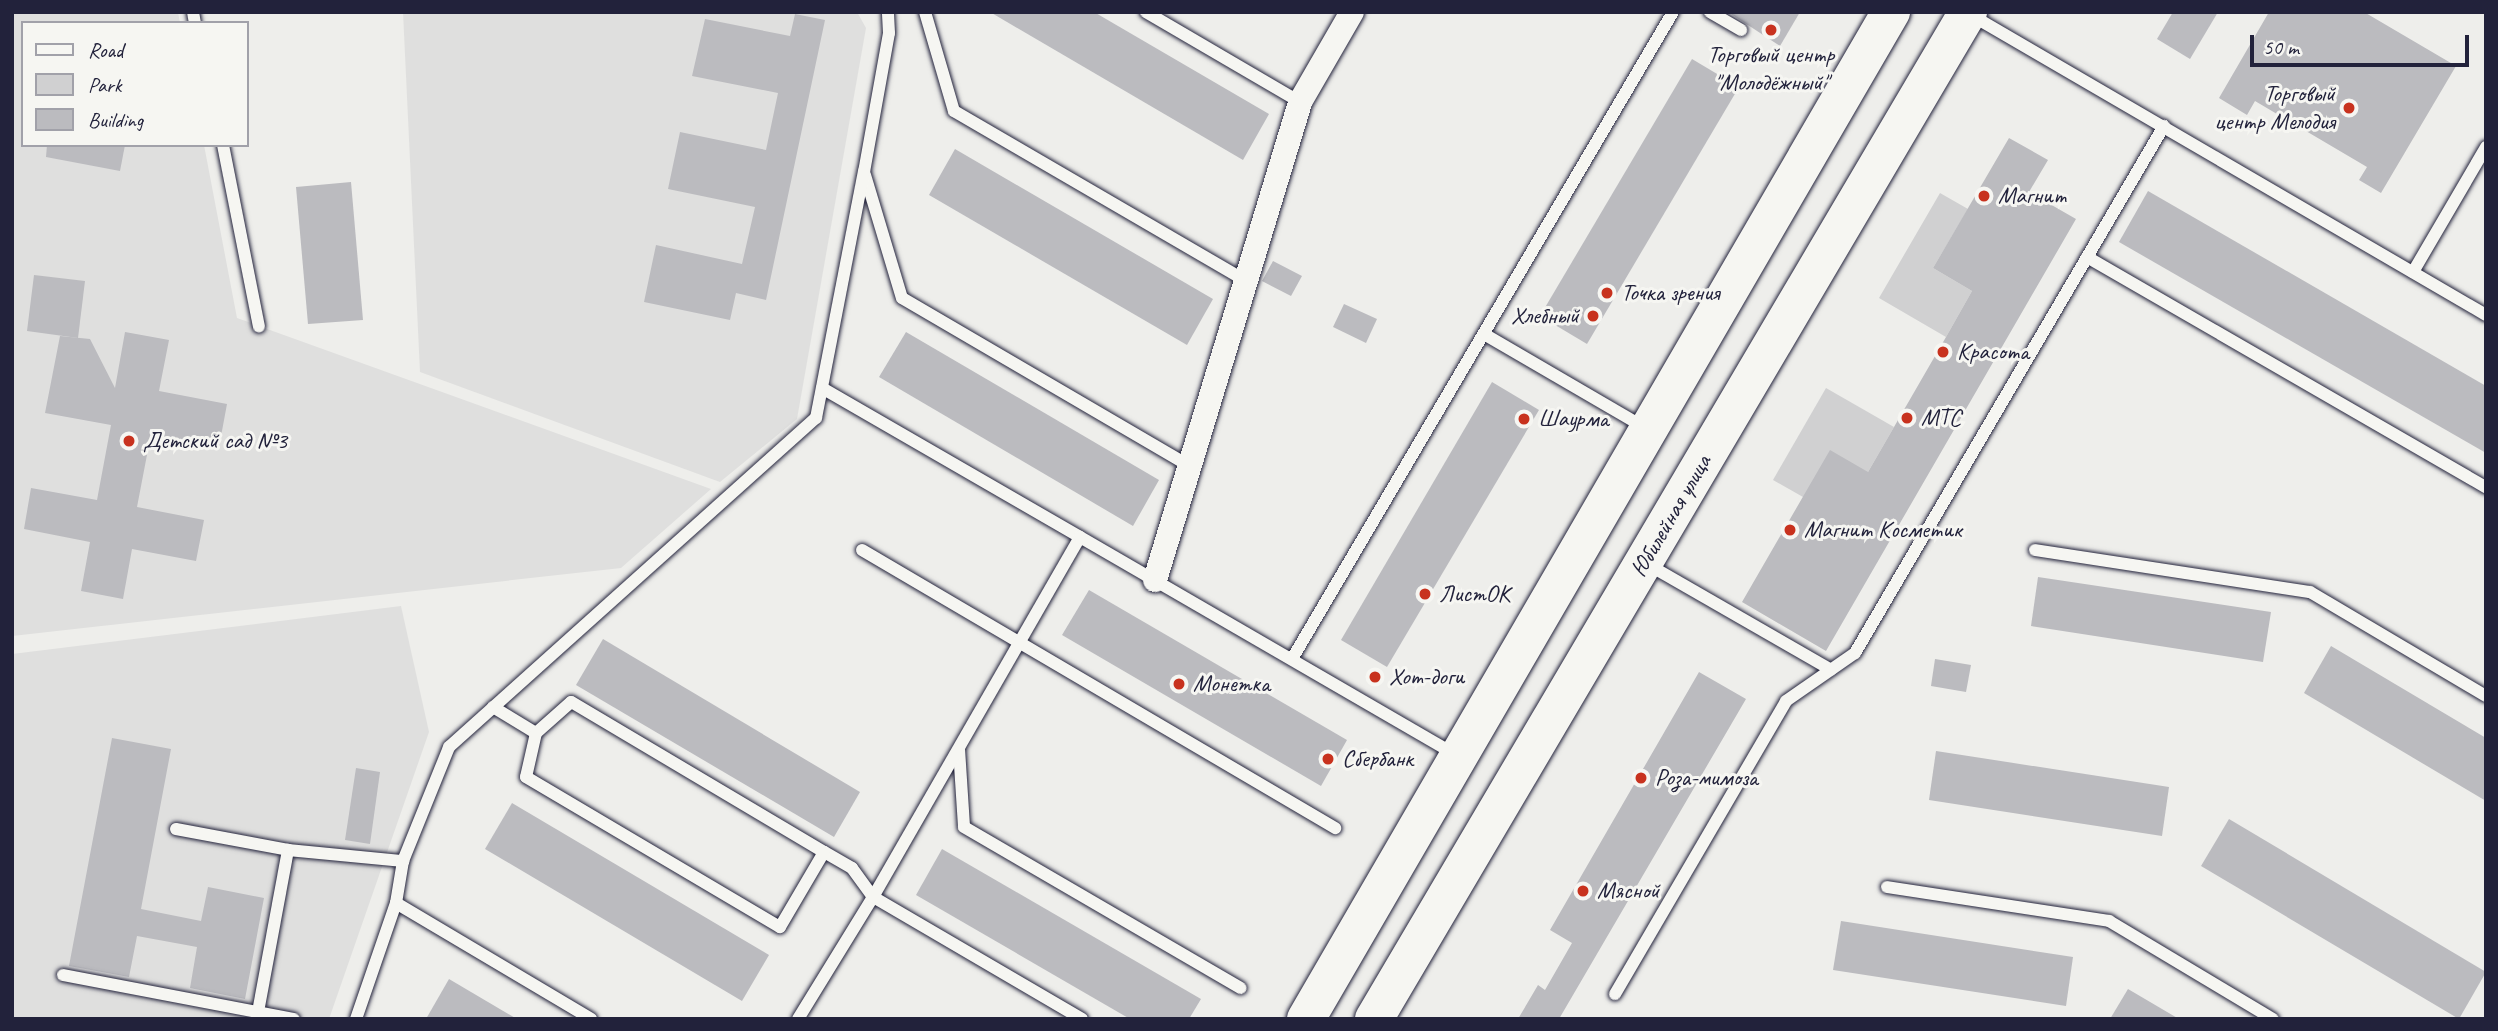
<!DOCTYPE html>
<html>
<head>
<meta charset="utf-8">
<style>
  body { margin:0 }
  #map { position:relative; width:2498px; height:1031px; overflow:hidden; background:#eeeeeb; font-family:Caveat,sans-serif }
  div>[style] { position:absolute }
  .built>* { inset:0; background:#dfdfde }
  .green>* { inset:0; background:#d0d0d1 }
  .building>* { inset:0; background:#bbbbbf }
  .roads { filter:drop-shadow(0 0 2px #22223b) drop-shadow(0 0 2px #22223b) }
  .service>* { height:12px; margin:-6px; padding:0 6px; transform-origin:6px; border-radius:6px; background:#f6f6f2 }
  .minor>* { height:24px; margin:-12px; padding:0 12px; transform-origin:12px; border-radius:12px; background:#f6f6f2 }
  .primary>* { height:38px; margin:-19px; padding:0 19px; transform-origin:19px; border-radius:19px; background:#f6f6f2 }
  .dots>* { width:19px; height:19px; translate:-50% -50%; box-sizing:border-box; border:4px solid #f6f6f2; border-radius:50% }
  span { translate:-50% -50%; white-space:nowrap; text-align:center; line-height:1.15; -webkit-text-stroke:6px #f6f6f2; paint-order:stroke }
  .poi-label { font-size:24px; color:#22223b }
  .right { translate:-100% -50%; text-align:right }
  .left { translate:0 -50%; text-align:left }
  .street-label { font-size:24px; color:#22223b }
  .frame { position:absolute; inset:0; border:14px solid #22223b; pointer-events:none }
  .legend { position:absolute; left:21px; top:21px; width:228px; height:126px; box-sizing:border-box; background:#f6f6f2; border:2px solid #a1a1a9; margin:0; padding:9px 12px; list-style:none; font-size:21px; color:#22223b }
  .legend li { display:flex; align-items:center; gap:14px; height:35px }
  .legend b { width:35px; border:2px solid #a1a1a9 }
  .scale { position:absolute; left:2250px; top:35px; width:219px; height:32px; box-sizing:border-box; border:4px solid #22223b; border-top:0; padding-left:9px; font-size:21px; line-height:24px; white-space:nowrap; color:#22223b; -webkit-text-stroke:5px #f6f6f2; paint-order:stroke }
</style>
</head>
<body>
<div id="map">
  <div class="built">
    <i style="clip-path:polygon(12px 12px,178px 12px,180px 23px,23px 23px,23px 145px,204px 145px,237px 318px,711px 489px,621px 568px,12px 636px)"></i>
    <i style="clip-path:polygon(403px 12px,857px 12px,866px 28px,797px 419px,720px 482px,420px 372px)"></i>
    <i style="clip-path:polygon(401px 606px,429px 732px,329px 1019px,12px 1019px,12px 654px)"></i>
  </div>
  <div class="green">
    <i style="clip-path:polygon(1940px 193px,1968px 209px,1933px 268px,1972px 291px,1946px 337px,1879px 298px)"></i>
    <i style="clip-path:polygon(1826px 388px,1894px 427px,1868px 472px,1803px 497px,1773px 480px)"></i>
  </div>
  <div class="building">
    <i style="clip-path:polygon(990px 12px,1094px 12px,1269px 114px,1243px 160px)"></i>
    <i style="clip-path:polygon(1728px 12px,1800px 12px,1780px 46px)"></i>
    <i style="clip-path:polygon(2173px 12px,2218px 12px,2190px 59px,2157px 39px)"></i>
    <i style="clip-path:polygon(2269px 12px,2364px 12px,2456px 66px,2381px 193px,2359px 180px,2367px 167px,2255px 101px,2247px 115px,2219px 98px)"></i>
    <i style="clip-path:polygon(795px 14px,825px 20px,766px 300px,736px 293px,730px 320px,644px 302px,656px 245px,742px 264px,755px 207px,668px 189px,680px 132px,766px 150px,778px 93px,692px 76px,705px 19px,790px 36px)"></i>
    <i style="clip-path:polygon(1692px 59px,1739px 87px,1587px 344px,1540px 316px)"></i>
    <i style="clip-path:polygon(2009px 138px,2048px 160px,2029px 192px,2076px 219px,1826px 651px,1742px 602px,1830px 450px,1868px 472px,1946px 337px,1972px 291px,1933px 268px)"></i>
    <i style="clip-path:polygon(47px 145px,125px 145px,120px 171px,46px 157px)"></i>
    <i style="clip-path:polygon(955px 149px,1213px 299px,1187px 345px,929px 195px)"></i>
    <i style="clip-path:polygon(351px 182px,363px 320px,308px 324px,296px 187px)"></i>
    <i style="clip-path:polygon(2148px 191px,2486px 386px,2486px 453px,2119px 242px)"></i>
    <i style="clip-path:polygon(1273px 261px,1302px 276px,1291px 296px,1262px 281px)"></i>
    <i style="clip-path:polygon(34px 275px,85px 281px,78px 338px,27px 331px)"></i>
    <i style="clip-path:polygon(1344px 304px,1377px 319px,1366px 343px,1333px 327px)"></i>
    <i style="clip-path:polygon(125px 332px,169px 340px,159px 391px,227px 404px,219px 447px,151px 434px,137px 507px,204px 520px,196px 561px,132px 549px,123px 599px,81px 591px,90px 542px,24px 529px,31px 488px,97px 500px,111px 425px,45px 413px,60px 336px,90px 339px,115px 388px)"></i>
    <i style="clip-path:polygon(906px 332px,1159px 480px,1133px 526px,879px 377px)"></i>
    <i style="clip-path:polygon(1492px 382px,1539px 410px,1387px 667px,1341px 640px)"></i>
    <i style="clip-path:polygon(2038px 577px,2271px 612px,2263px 662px,2031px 626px)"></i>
    <i style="clip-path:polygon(1089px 590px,1347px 740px,1321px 786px,1062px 635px)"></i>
    <i style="clip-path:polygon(603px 639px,860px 792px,834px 837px,576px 685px)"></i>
    <i style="clip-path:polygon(2331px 646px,2486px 738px,2486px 801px,2304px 693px)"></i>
    <i style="clip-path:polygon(1935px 659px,1971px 665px,1966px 692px,1931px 686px)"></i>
    <i style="clip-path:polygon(1699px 672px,1746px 699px,1559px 1019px,1518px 1019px,1538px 985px,1545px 990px,1572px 943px,1550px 930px)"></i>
    <i style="clip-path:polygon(112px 738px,171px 749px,141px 909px,201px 921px,208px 887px,264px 898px,245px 999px,190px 988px,197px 947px,137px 936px,129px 977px,69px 966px)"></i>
    <i style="clip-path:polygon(1936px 751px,2169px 787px,2162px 836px,1929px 800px)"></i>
    <i style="clip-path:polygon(356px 768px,380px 772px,370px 844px,345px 840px)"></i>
    <i style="clip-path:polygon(512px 803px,769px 955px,742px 1001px,485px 849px)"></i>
    <i style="clip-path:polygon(2229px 819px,2486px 972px,2459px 1019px,2201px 866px)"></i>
    <i style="clip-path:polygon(942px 849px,1201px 999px,1189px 1019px,1130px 1019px,916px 895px)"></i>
    <i style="clip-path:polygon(1841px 921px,2073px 957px,2066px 1006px,1833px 970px)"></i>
    <i style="clip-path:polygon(449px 979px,517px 1019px,426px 1019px)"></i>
    <i style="clip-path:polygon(2128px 989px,2179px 1019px,2110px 1019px)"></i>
  </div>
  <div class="roads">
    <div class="service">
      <i style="left:193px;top:12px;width:11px;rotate:80deg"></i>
      <i style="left:925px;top:12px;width:103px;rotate:73.7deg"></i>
      <i style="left:954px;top:111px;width:338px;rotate:30.2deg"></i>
      <i style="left:1146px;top:12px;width:178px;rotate:30.3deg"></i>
      <i style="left:1710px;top:12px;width:36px;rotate:30deg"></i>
      <i style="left:1971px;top:15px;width:596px;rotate:30.22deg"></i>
      <i style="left:223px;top:145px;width:185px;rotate:78.8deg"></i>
      <i style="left:865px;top:175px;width:128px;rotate:73.3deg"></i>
      <i style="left:902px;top:298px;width:333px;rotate:30.3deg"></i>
      <i style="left:2087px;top:257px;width:461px;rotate:30deg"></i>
      <i style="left:2413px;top:272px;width:145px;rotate:-59.7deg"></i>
      <i style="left:1484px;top:334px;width:185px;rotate:30.2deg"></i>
      <i style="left:822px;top:388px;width:298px;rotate:30deg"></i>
      <i style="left:862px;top:550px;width:549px;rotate:30.44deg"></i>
      <i style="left:2035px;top:550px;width:278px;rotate:8.7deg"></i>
      <i style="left:2310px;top:592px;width:204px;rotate:30.6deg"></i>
      <i style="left:1647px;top:564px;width:212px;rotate:29.9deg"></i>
      <i style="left:1292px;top:659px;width:751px;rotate:-59.51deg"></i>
      <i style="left:493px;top:707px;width:50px;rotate:31.2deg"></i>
      <i style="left:959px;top:749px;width:78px;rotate:86.3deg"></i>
      <i style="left:964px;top:827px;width:320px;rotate:30.2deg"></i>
      <i style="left:176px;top:829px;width:114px;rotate:10.6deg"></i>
      <i style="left:288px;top:850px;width:116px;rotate:5.5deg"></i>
      <i style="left:1887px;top:887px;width:225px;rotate:8.7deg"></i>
      <i style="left:2109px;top:921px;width:191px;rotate:30.9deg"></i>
      <i style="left:396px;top:903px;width:227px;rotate:30.7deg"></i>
      <i style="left:63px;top:975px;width:235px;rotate:10.8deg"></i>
      <i style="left:1615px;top:994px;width:339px;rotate:-59.7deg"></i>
      <i style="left:1786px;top:701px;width:84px;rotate:-34.8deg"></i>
      <i style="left:1855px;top:653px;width:611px;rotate:-59.62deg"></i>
      <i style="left:258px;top:1012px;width:165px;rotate:-79.5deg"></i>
      <i style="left:356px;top:1019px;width:123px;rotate:-71deg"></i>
      <i style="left:396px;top:903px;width:43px;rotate:-80.5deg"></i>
      <i style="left:403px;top:861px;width:123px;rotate:-68deg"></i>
      <i style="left:449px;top:747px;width:493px;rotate:-41.9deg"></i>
      <i style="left:816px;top:418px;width:251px;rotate:-79deg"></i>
      <i style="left:864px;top:172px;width:141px;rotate:-79.8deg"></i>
      <i style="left:889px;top:33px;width:21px;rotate:-93deg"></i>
      <i style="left:798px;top:1019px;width:143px;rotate:-58.4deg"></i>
      <i style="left:873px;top:897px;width:36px;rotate:-126deg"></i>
      <i style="left:852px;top:868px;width:32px;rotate:-150deg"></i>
      <i style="left:824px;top:852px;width:294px;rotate:-149.3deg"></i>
      <i style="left:571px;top:702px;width:47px;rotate:138.5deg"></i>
      <i style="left:536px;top:733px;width:45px;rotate:102.8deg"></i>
      <i style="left:526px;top:777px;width:295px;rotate:30.6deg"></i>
      <i style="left:780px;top:927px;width:87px;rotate:-59.6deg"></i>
      <i style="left:1082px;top:1019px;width:242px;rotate:-149.7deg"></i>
      <i style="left:873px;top:897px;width:415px;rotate:-60.1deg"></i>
      <i style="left:1080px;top:537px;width:435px;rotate:30.1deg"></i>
    </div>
    <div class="minor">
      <i style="left:1155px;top:580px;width:500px;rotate:-73.1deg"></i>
      <i style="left:1300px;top:102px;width:104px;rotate:-60deg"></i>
    </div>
    <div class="primary">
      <i style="left:1306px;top:1019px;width:1165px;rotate:-59.85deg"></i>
      <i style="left:1374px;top:1019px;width:1169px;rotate:-59.46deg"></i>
    </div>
  </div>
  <div class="dots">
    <i style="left:1771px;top:30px;background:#c8321e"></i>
    <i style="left:2349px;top:108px;background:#c8321e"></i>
    <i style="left:1984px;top:196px;background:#c8321e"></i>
    <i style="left:1607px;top:293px;background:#c8321e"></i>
    <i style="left:1593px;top:316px;background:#c8321e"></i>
    <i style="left:1943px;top:352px;background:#c8321e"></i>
    <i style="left:1907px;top:418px;background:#c8321e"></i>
    <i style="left:1524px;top:419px;background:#c8321e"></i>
    <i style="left:129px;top:441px;background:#c8321e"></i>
    <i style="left:1790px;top:530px;background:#c8321e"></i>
    <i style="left:1425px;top:594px;background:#c8321e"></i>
    <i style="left:1375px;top:677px;background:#c8321e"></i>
    <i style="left:1179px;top:684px;background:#c8321e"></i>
    <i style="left:1328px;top:759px;background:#c8321e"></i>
    <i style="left:1641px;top:778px;background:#c8321e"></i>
    <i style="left:1583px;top:891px;background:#c8321e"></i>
  </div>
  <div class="poi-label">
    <span style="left:1771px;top:69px">Торговый центр<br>"Молодёжный"</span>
    <span class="right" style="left:2335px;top:108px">Торговый<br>центр Мелодия</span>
    <span class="left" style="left:1998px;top:196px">Магнит</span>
    <span class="left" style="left:1621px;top:293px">Точка зрения</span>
    <span class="right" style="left:1579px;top:316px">Хлебный</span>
    <span class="left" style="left:1957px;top:352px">Красота</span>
    <span class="left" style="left:1921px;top:418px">МТС</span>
    <span class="left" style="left:1538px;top:419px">Шаурма</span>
    <span class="left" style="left:143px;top:441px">Детский сад №3</span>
    <span class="left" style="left:1804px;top:530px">Магнит Косметик</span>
    <span class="left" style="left:1439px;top:594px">ЛистОК</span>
    <span class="left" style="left:1389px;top:677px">Хот-доги</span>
    <span class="left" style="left:1193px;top:684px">Монетка</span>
    <span class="left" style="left:1342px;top:759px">Сбербанк</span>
    <span class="left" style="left:1655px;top:778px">Роза-мимоза</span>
    <span class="left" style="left:1597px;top:891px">Мясной</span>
  </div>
  <div class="street-label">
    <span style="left:1671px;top:516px;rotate:-60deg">Юбилейная улица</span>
  </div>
  <div class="frame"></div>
  <ul class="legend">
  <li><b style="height:9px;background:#f6f6f2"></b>Road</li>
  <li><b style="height:19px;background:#d0d0d1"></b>Park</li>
  <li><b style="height:19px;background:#bbbbbf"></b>Building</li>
  </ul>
  <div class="scale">50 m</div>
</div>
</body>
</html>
